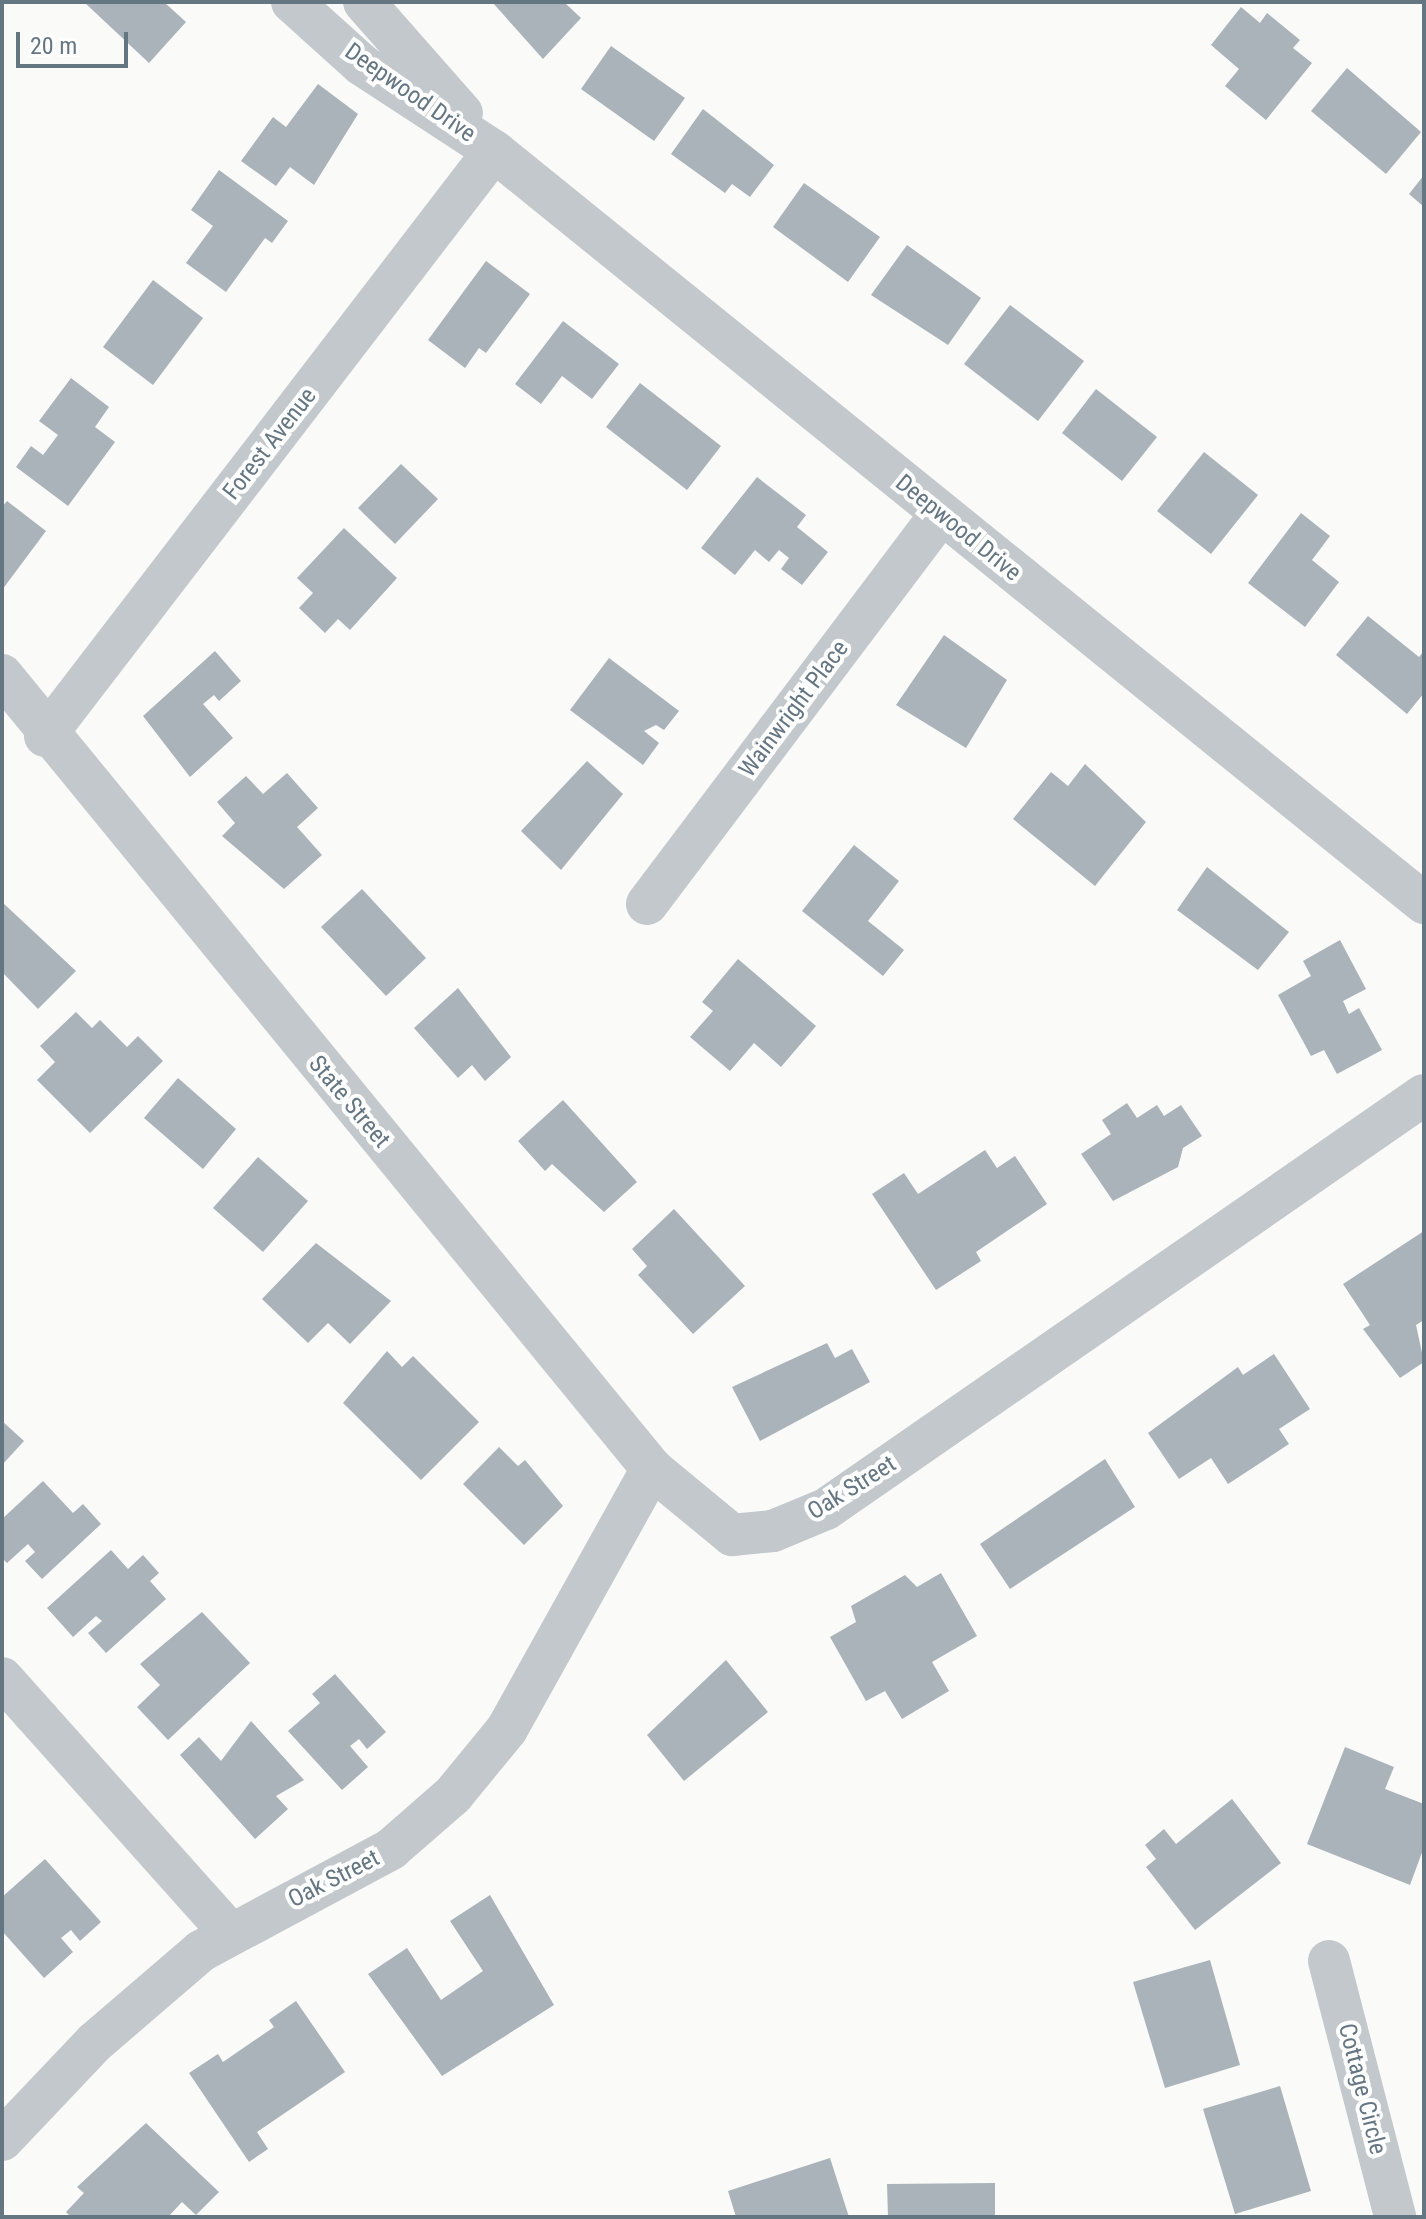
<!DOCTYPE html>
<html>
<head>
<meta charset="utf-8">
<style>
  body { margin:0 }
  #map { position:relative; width:1426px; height:2219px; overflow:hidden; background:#fafaf8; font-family:"Roboto Condensed",sans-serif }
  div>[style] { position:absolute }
  .building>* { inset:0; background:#aab3b9 }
  .street>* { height:42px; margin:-21px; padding:0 21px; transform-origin:21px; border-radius:21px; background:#c3c8cc }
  span { translate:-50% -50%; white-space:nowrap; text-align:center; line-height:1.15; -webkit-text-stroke:8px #fff; paint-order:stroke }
  .street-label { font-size:24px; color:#657683 }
  .frame { position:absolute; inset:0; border:4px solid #657683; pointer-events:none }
  .scale { position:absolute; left:16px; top:32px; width:112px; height:36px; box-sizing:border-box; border:4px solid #657683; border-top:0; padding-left:10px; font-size:24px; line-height:28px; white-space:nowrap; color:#657683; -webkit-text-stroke:6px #fff; paint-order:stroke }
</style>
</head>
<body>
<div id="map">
  <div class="building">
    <i style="clip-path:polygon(84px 2px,164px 2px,186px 22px,149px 63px)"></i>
    <i style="clip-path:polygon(492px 2px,564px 2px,581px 18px,543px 59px)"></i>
    <i style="clip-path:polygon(1241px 7px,1260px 23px,1267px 13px,1300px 40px,1293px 48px,1312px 63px,1266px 120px,1225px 86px,1239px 69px,1211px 45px)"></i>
    <i style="clip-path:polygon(611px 46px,685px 98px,654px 141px,581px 89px)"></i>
    <i style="clip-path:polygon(1347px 68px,1421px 132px,1386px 174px,1311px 111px)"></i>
    <i style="clip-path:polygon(318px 84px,358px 114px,314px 185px,290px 167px,276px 186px,241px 161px,273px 117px,286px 127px)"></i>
    <i style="clip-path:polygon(703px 109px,774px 165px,750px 197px,732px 184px,725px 193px,671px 154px)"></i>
    <i style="clip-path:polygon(219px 170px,288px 221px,272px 243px,265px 238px,226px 292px,186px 263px,213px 226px,191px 210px)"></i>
    <i style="clip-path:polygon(1424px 175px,1424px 207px,1409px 194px)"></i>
    <i style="clip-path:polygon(804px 183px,880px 237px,848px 282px,773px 227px)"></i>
    <i style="clip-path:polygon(907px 245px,981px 298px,948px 345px,871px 295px)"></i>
    <i style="clip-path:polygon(486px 261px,530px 294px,486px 353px,479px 348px,465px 368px,428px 340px)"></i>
    <i style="clip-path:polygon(153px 280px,203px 318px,153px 385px,103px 347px)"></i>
    <i style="clip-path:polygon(1010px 305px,1084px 361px,1038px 421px,964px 364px)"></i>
    <i style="clip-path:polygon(563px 321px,619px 364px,592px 399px,562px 376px,541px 404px,515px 384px)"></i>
    <i style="clip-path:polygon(71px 378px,109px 407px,95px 427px,115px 442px,68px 506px,16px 467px,31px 446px,43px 455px,58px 435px,39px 421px)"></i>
    <i style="clip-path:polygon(640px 383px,721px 446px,687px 490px,606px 427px)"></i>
    <i style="clip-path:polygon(1096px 389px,1157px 437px,1122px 481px,1062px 433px)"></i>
    <i style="clip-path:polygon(1204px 452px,1258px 495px,1211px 554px,1157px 511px)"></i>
    <i style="clip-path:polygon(401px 464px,438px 499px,395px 544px,358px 508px)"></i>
    <i style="clip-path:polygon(757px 477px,806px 515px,797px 527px,828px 552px,802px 585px,781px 569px,789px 558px,779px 550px,769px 562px,755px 550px,735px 575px,701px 548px)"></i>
    <i style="clip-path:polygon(7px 501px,46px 531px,2px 590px,2px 507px)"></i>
    <i style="clip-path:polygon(1301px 513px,1330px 536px,1312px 560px,1339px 582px,1305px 627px,1248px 583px)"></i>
    <i style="clip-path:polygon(344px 528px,397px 578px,350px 630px,338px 619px,325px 633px,299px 608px,313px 593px,297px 578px)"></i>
    <i style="clip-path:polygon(1368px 616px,1419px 657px,1424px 651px,1424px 693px,1407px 714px,1336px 655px)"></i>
    <i style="clip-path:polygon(944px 635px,1007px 680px,966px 748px,896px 705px)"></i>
    <i style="clip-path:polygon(215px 651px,241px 681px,219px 701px,214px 695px,203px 704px,233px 738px,190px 777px,143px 716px)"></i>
    <i style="clip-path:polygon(609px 658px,679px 711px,664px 730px,656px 725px,644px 731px,659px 743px,643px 765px,570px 710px)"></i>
    <i style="clip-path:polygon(587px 761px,623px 794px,561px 870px,521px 831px)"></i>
    <i style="clip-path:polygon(1085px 764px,1146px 822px,1095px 886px,1013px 819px,1051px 772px,1068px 786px)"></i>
    <i style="clip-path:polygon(287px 773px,318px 808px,297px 827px,322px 855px,284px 889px,222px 836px,235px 823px,217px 802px,246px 776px,263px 794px)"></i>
    <i style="clip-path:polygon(854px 845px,899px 881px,868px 921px,904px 950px,883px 976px,802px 911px)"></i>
    <i style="clip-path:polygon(1207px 867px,1289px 932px,1258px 970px,1177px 910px)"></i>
    <i style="clip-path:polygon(362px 889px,426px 958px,386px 996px,321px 927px)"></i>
    <i style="clip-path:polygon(2px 902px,76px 971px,38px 1009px,2px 972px)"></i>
    <i style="clip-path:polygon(1340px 940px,1366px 989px,1343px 1001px,1349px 1014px,1359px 1008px,1382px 1050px,1337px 1074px,1324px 1050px,1311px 1056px,1278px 995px,1311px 976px,1303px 961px)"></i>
    <i style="clip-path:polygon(738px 959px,816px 1026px,781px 1067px,754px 1043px,730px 1071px,690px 1037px,713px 1011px,702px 1002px)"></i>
    <i style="clip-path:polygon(458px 988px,511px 1057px,485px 1081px,472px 1065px,458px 1078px,414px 1028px)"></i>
    <i style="clip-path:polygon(76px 1012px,92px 1028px,100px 1020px,127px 1047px,138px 1036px,163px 1061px,90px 1133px,37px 1080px,55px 1062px,40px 1046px)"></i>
    <i style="clip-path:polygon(178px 1078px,236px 1129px,203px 1169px,144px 1118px)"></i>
    <i style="clip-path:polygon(563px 1100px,637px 1182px,604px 1212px,552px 1164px,545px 1171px,518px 1141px)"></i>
    <i style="clip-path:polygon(1127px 1103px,1137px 1118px,1157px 1105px,1164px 1116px,1181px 1105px,1202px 1136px,1183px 1148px,1178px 1167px,1113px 1201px,1081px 1154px,1111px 1134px,1102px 1120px)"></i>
    <i style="clip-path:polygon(985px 1150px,997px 1168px,1015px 1156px,1047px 1204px,976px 1252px,981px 1261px,936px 1290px,872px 1194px,904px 1173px,918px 1194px)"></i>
    <i style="clip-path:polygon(258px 1157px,308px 1201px,263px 1252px,213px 1208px)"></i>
    <i style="clip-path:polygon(674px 1209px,745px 1286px,693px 1334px,638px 1275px,647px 1266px,632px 1249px)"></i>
    <i style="clip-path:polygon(1424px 1231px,1424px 1320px,1416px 1325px,1424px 1362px,1400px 1378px,1363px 1329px,1370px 1325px,1343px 1284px)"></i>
    <i style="clip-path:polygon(316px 1243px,391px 1301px,350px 1344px,328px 1323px,308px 1343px,262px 1299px)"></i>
    <i style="clip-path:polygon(827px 1343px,835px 1358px,852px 1349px,870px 1382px,760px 1441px,732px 1387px)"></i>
    <i style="clip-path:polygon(387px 1351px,402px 1367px,413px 1356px,479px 1422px,421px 1480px,343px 1403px)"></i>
    <i style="clip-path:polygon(1274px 1354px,1310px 1409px,1279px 1429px,1289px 1444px,1228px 1484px,1211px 1458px,1179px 1479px,1148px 1433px,1238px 1367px,1243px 1375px)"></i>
    <i style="clip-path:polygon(2px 1421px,24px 1441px,2px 1465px)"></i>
    <i style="clip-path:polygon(499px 1447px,518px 1466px,525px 1460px,563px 1506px,524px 1545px,463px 1484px)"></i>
    <i style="clip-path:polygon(1105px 1459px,1135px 1507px,1010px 1589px,980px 1544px)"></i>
    <i style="clip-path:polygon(43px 1481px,73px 1513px,83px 1504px,101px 1524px,42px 1579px,25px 1561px,35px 1552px,28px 1544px,7px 1563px,2px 1558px,2px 1519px)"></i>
    <i style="clip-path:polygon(111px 1550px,128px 1569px,143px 1555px,159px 1573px,150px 1581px,166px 1599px,106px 1653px,88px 1633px,102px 1621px,96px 1616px,73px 1637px,47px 1608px)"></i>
    <i style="clip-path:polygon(941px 1573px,977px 1636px,932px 1662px,949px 1691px,902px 1719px,885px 1691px,866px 1701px,830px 1637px,856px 1622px,851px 1606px,905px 1575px,917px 1587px)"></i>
    <i style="clip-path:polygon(202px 1612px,250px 1663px,168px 1740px,137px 1707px,160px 1685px,140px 1664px)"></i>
    <i style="clip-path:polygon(726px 1660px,768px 1712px,684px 1781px,647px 1735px)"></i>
    <i style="clip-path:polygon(335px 1674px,386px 1732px,367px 1749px,359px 1739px,350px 1746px,368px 1767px,342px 1790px,288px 1731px,320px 1703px,312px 1694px)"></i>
    <i style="clip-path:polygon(251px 1721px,304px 1780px,276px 1796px,288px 1809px,255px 1839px,180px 1755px,199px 1737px,221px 1761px)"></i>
    <i style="clip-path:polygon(1345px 1747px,1394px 1767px,1385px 1789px,1424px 1804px,1424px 1847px,1410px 1885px,1307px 1844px)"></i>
    <i style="clip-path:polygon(1232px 1799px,1281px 1863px,1195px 1930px,1146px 1867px,1156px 1859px,1145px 1845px,1164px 1829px,1176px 1844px)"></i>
    <i style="clip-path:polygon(45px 1859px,101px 1922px,80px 1941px,71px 1930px,61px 1938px,73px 1952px,44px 1978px,2px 1931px,2px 1897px)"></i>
    <i style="clip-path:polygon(490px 1895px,554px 2005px,442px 2076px,368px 1974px,407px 1948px,441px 2000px,483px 1971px,450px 1921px)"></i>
    <i style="clip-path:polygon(1210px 1960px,1240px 2065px,1165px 2088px,1133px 1982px)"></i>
    <i style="clip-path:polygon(296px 2001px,345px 2072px,257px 2132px,268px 2149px,249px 2162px,189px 2073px,218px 2054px,223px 2062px,274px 2027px,269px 2020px)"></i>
    <i style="clip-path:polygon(1280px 2086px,1311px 2191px,1235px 2214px,1203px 2109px)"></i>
    <i style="clip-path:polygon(146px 2123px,219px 2192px,196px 2215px,182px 2202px,168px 2217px,71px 2217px,66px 2212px,84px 2193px,77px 2187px)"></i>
    <i style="clip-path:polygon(830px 2158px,849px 2217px,736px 2217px,728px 2191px)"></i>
    <i style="clip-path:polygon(995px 2183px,995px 2217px,888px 2217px,887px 2184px)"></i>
  </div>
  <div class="street">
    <i style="left:292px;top:2px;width:94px;rotate:42deg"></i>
    <i style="left:362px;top:65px;width:158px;rotate:33.1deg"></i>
    <i style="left:494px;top:151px;width:1196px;rotate:38.96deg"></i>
    <i style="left:364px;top:2px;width:148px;rotate:48.6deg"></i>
    <i style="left:2px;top:675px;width:1026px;rotate:50.69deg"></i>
    <i style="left:652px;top:1469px;width:104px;rotate:39.5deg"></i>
    <i style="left:732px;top:1535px;width:41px;rotate:-5.6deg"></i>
    <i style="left:773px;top:1531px;width:57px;rotate:-22.5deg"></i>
    <i style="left:826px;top:1509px;width:727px;rotate:-34.7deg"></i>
    <i style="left:45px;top:736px;width:737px;rotate:-52.49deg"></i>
    <i style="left:647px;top:904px;width:488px;rotate:-53deg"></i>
    <i style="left:2px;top:1678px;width:341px;rotate:48.2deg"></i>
    <i style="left:1329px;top:1961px;width:264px;rotate:75.5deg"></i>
    <i style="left:2px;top:2140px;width:134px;rotate:-46.5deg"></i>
    <i style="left:94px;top:2043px;width:141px;rotate:-40.7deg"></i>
    <i style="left:201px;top:1951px;width:216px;rotate:-28.2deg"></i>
    <i style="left:391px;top:1849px;width:82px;rotate:-41.1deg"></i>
    <i style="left:453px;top:1795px;width:85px;rotate:-50.7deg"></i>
    <i style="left:507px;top:1729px;width:298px;rotate:-60.9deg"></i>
  </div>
  <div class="street-label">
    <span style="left:410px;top:93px;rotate:35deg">Deepwood Drive</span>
    <span style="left:270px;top:444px;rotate:-52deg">Forest Avenue</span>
    <span style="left:958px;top:528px;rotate:39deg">Deepwood Drive</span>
    <span style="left:794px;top:709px;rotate:-53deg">Wainwright Place</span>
    <span style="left:349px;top:1102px;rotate:50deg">State Street</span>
    <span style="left:852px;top:1488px;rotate:-32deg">Oak Street</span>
    <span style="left:334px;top:1879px;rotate:-27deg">Oak Street</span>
    <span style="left:1362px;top:2089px;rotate:76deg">Cottage Circle</span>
  </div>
  <div class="frame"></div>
  <div class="scale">20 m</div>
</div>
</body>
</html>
